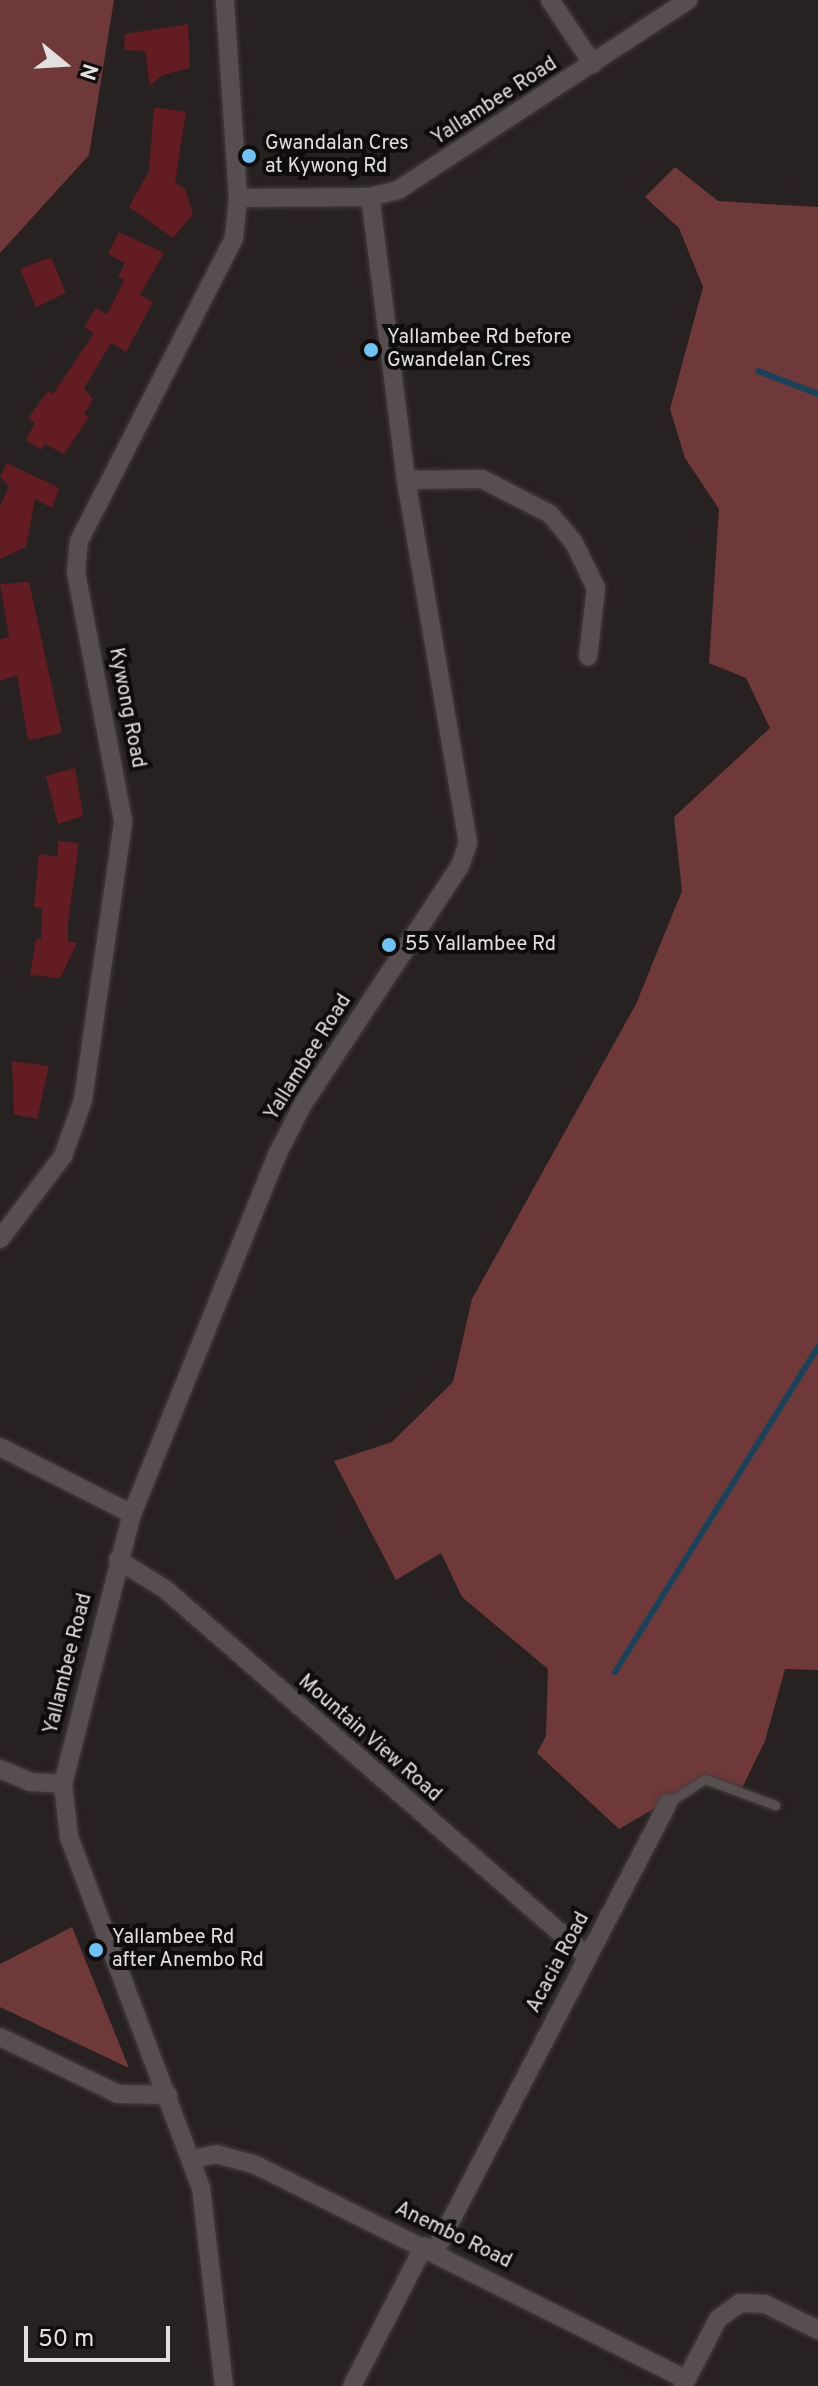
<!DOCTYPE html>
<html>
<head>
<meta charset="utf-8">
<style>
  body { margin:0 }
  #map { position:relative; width:818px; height:2386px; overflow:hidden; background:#282121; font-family:Overpass,sans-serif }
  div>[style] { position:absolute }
  .green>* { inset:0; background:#6f393a }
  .stream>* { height:6px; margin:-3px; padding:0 3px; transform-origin:3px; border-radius:3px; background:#19435a }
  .building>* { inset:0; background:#631c22 }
  .roads { filter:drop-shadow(0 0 2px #443e3e) drop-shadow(0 0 2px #443e3e) }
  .service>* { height:9px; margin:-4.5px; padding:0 4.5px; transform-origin:4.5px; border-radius:4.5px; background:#574f4f }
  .minor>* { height:18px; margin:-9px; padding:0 9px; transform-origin:9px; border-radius:9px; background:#574f4f }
  .dots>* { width:22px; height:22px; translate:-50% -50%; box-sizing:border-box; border:4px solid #0f0c0c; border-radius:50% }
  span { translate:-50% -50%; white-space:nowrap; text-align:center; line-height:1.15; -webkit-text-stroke:8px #0f0c0c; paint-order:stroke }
  .street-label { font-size:20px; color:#e4dfdf }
  .poi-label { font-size:20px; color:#e4dfdf }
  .left { translate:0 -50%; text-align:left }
  .north { position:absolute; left:24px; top:24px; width:80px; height:80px; -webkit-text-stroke:6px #0f0c0c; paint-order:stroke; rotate:108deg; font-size:22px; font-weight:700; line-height:32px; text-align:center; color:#e4dfdf }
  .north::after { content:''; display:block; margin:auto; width:28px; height:36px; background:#e4dfdf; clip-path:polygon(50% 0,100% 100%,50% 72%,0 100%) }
  .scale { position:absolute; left:24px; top:2326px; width:146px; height:36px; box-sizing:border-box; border:4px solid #e4dfdf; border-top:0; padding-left:10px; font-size:24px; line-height:28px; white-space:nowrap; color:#e4dfdf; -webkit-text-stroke:6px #0f0c0c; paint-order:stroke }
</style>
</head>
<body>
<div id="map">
  <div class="green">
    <i style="clip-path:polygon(0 0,114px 0,89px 155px,0 253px)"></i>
    <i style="clip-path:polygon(675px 167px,718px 201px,818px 207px,818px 1670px,785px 1669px,765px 1741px,742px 1788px,705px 1779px,619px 1829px,537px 1753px,546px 1736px,548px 1669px,462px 1597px,441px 1553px,396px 1580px,334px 1461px,392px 1442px,453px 1382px,472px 1299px,636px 1004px,682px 891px,674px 817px,770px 728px,746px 678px,709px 663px,719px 509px,685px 458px,670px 409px,703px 287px,679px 228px,645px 197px)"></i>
    <i style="clip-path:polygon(72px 1927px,129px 2068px,0 2007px,0 1964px)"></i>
  </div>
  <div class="stream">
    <i style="left:758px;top:371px;width:64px;rotate:21deg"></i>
    <i style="left:615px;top:1672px;width:383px;rotate:-58deg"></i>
  </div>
  <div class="building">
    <i style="clip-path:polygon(188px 24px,190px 68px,162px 75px,150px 86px,145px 51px,124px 50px,125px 34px)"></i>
    <i style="clip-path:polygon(154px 107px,186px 112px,175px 182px,185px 189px,193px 214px,173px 238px,129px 207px,149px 171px)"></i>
    <i style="clip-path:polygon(119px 232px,164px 253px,140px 295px,153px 302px,126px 352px,111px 343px,84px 388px,93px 399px,84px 414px,89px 417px,64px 454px,45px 444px,41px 450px,26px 440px,35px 423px,28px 418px,48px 391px,53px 394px,94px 333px,84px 327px,96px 308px,107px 315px,124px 280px,118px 277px,125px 263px,108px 254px)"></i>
    <i style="clip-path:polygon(51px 257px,66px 293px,36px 307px,20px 269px)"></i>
    <i style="clip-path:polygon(7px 463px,59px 488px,52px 508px,35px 499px,26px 547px,0 559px,0 506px,9px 487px,0 476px)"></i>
    <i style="clip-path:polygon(29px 582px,62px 733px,28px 740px,17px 675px,0 681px,0 639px,9px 637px,0 584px)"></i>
    <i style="clip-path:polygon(75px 768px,83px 816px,58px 824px,46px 776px)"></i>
    <i style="clip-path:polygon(58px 841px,79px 843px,68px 922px,68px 941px,77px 943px,60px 978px,30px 975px,36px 939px,41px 939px,42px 908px,34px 907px,39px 854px,58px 857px)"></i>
    <i style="clip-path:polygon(12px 1061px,49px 1066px,37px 1119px,14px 1114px)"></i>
  </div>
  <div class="roads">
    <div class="service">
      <i style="left:668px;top:1803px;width:44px;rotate:-33deg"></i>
      <i style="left:705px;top:1779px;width:75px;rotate:20.4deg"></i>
    </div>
    <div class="minor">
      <i style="left:550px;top:0;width:77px;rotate:56.1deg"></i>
      <i style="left:238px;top:198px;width:132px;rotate:-0.4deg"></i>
      <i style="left:370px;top:197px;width:29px;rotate:-14deg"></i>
      <i style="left:398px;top:190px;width:347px;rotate:-33.2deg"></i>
      <i style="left:406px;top:480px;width:76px;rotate:-0.8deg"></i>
      <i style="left:482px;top:479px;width:76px;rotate:27.2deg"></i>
      <i style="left:550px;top:514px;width:35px;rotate:50deg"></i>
      <i style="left:573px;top:541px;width:52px;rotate:63.9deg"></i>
      <i style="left:596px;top:588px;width:69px;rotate:96.6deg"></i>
      <i style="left:0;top:1239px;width:104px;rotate:-52.8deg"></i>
      <i style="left:63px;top:1156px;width:59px;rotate:-70.3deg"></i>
      <i style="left:83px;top:1100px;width:282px;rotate:-81.8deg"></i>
      <i style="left:123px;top:821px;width:252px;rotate:-100.7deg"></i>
      <i style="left:76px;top:573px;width:32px;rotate:-85deg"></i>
      <i style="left:79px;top:541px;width:340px;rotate:-62.9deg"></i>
      <i style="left:234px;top:238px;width:40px;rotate:-84.3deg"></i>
      <i style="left:238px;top:198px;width:198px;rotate:-93.8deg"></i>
      <i style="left:0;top:1447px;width:148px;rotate:26.9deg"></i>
      <i style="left:118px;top:1560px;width:55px;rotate:31.7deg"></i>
      <i style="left:165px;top:1589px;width:559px;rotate:41.01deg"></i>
      <i style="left:0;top:1769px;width:33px;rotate:23deg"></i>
      <i style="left:30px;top:1782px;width:33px;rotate:3deg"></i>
      <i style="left:0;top:2037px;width:131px;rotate:25.8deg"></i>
      <i style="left:118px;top:2094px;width:50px;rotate:1.1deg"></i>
      <i style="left:193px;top:2159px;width:24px;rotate:-12deg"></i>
      <i style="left:216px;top:2154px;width:41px;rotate:15.4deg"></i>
      <i style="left:256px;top:2165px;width:480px;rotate:26.5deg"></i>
      <i style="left:435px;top:2251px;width:505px;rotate:-62.52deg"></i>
      <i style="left:224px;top:2386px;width:199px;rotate:-96.6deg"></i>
      <i style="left:201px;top:2188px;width:375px;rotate:-110.6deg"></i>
      <i style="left:69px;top:1837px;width:53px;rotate:-96.5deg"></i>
      <i style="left:63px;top:1784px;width:279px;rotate:-75.7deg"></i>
      <i style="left:132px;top:1514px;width:389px;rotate:-68deg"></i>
      <i style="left:278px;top:1153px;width:55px;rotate:-63deg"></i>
      <i style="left:303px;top:1104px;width:285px;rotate:-56.6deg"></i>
      <i style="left:460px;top:866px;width:24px;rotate:-71deg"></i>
      <i style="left:468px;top:843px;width:368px;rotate:-99.7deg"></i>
      <i style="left:406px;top:480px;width:285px;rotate:-97.2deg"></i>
      <i style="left:352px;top:2386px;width:157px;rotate:-62.8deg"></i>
      <i style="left:683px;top:2386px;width:76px;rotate:-62.4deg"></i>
      <i style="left:718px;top:2319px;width:27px;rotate:-36deg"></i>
      <i style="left:740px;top:2303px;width:25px;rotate:2deg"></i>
      <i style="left:765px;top:2304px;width:59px;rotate:26.1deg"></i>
    </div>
  </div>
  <div class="dots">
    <i style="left:249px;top:156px;background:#6ec2f4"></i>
    <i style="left:371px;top:350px;background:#6ec2f4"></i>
    <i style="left:389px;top:945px;background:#6ec2f4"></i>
    <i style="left:96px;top:1950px;background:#6ec2f4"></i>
  </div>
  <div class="street-label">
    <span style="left:495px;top:102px;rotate:-33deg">Yallambee Road</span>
    <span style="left:126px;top:708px;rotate:79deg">Kywong Road</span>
    <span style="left:309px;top:1058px;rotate:-58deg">Yallambee Road</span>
    <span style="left:69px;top:1664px;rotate:-76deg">Yallambee Road</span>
    <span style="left:369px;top:1739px;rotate:41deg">Mountain View Road</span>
    <span style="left:559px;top:1963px;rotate:-62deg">Acacia Road</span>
    <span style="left:453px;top:2236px;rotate:26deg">Anembo Road</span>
  </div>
  <div class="poi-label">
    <span class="left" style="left:265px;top:156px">Gwandalan Cres<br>at Kywong Rd</span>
    <span class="left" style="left:387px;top:350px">Yallambee Rd before<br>Gwandelan Cres</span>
    <span class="left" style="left:405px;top:945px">55 Yallambee Rd</span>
    <span class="left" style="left:112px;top:1950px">Yallambee Rd<br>after Anembo Rd</span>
  </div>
  <div class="north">N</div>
  <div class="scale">50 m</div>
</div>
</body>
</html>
